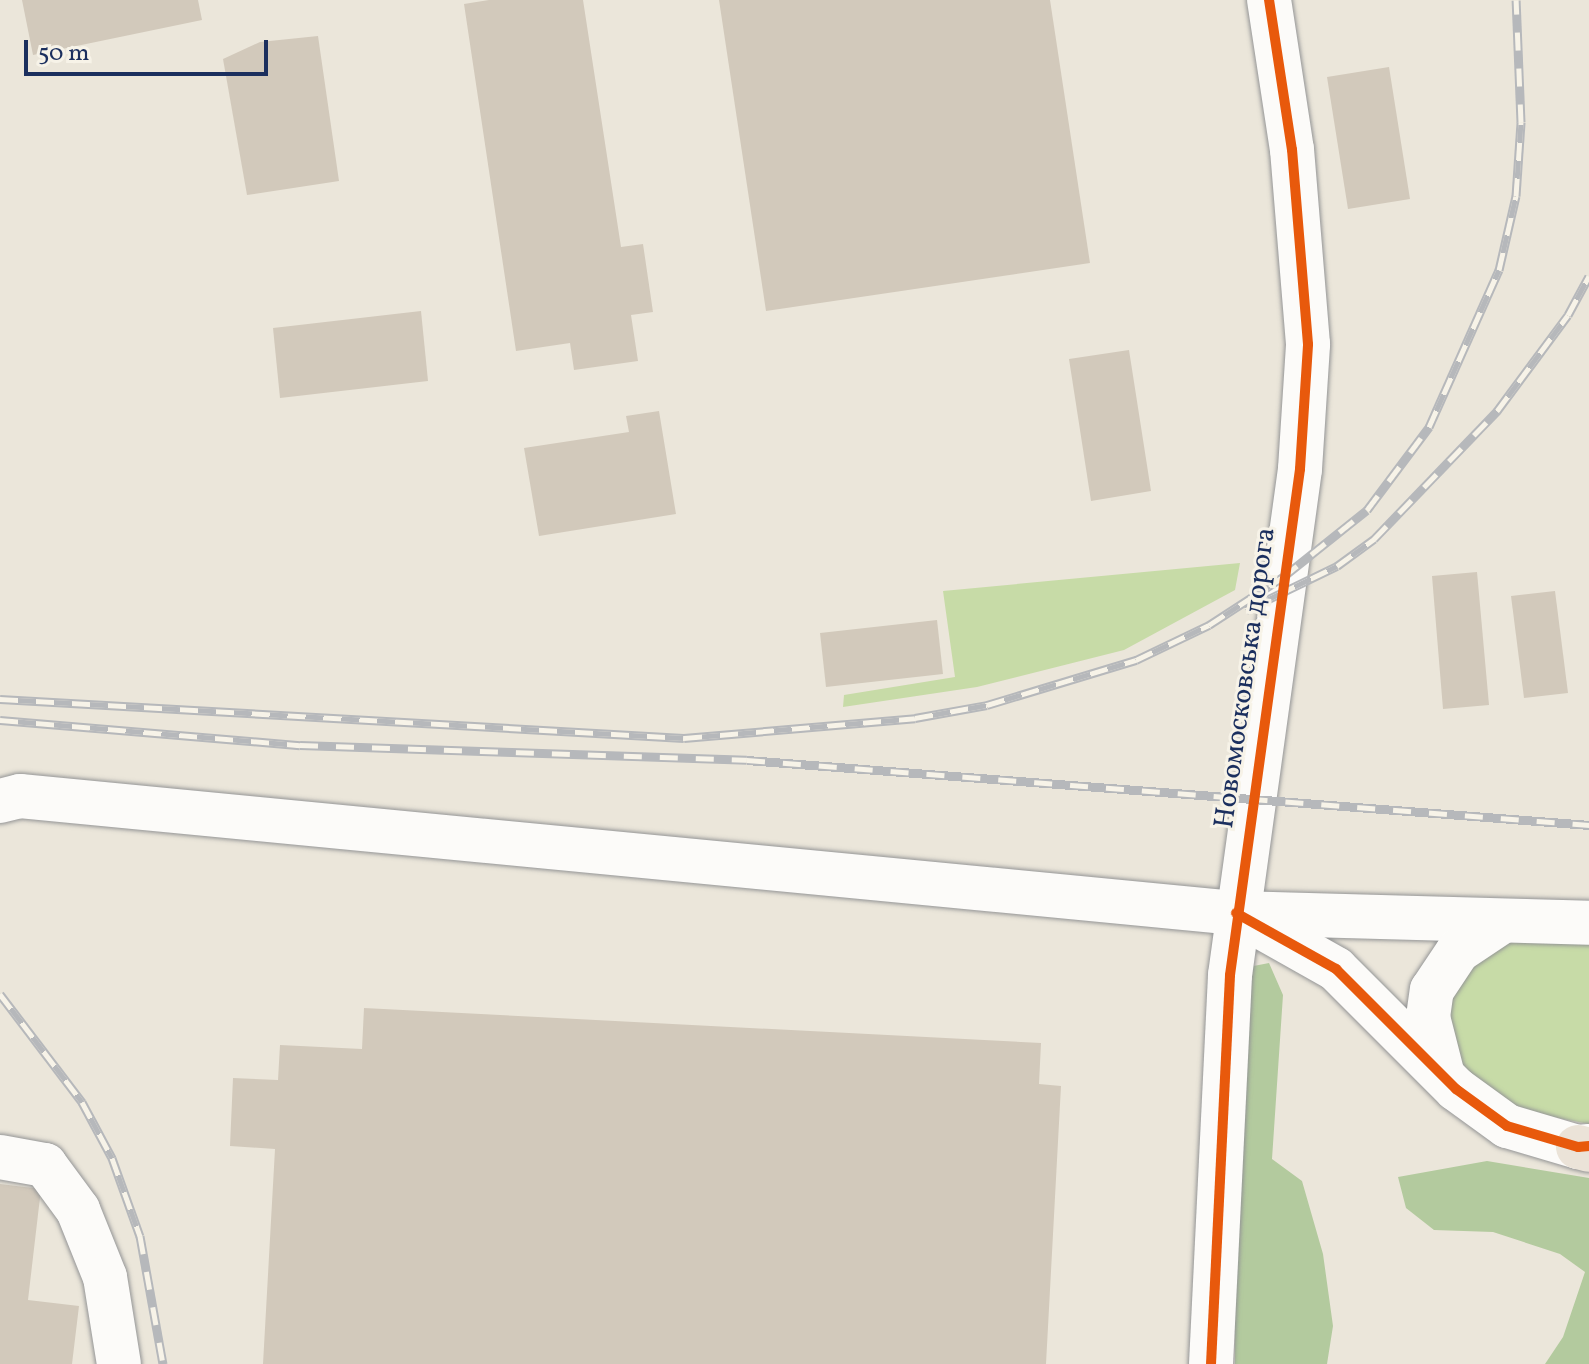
<!DOCTYPE html>
<html>
<head>
<meta charset="utf-8">
<style>
  body { margin:0 }
  #map { position:relative; width:1589px; height:1364px; overflow:hidden; background:#ebe6da; font-family:Vollkorn,serif }
  div>[style] { position:absolute }
  .green>* { inset:0; background:#c7dba7 }
  .forest>* { inset:0; background:#b3ca9e }
  .building>* { inset:0; background:#d2c9bb }
  .roads { filter:drop-shadow(0 0 2px #949596) drop-shadow(0 0 2px #949596) }
  .minor>* { height:44px; margin:-22px; padding:0 22px; transform-origin:22px; border-radius:22px; background:#fcfbf9 }
  .major>* { height:44px; margin:-22px; padding:0 22px; transform-origin:22px; border-radius:22px; background:#ebe3d8 }
  .rail>* { height:9px; margin-top:-4.5px; transform-origin:0; background:repeating-linear-gradient(90deg,#f7f3e8 0 18px,#b6b8bb 0 36px); box-sizing:border-box; border-block:2px solid #b6b8bb }
  .cycleway>* { height:10px; margin:-5px; padding:0 5px; transform-origin:5px; border-radius:5px; background:#e8590c }
  span { translate:-50% -50%; white-space:nowrap; text-align:center; line-height:1.15; -webkit-text-stroke:6px #f7f3e8; paint-order:stroke }
  .street-label { font-size:28px; color:#1b2f5e }
  .scale { position:absolute; left:24px; top:40px; width:244px; height:36px; box-sizing:border-box; border:4px solid #1b2f5e; border-top:0; padding-left:10px; font-size:24px; line-height:28px; white-space:nowrap; color:#1b2f5e; -webkit-text-stroke:6px #f7f3e8; paint-order:stroke }
</style>
</head>
<body>
<div id="map">
  <div class="green">
    <i style="clip-path:polygon(1240px 563px,1235px 590px,1124px 650px,977px 687px,843px 707px,844px 695px,955px 677px,943px 591px)"></i>
    <i style="clip-path:polygon(1502px 933px,1589px 939px,1589px 1124px,1500px 1107px,1467px 1076px,1448px 1047px,1442px 1004px)"></i>
  </div>
  <div class="forest">
    <i style="clip-path:polygon(1269px 963px,1283px 995px,1272px 1159px,1302px 1181px,1323px 1254px,1333px 1326px,1327px 1364px,1235px 1364px,1233px 970px)"></i>
    <i style="clip-path:polygon(1487px 1161px,1589px 1178px,1589px 1364px,1545px 1364px,1563px 1337px,1585px 1272px,1560px 1254px,1493px 1232px,1434px 1230px,1406px 1208px,1398px 1177px)"></i>
  </div>
  <div class="building">
    <i style="clip-path:polygon(22px 0,198px 0,202px 20px,33px 55px)"></i>
    <i style="clip-path:polygon(489px 0,583px 0,621px 247px,643px 244px,653px 312px,631px 315px,638px 361px,574px 370px,570px 343px,516px 351px,464px 4px)"></i>
    <i style="clip-path:polygon(719px 0,1050px 0,1090px 263px,766px 311px)"></i>
    <i style="clip-path:polygon(318px 36px,339px 181px,247px 195px,223px 59px,260px 42px)"></i>
    <i style="clip-path:polygon(1389px 67px,1410px 199px,1348px 209px,1327px 77px)"></i>
    <i style="clip-path:polygon(421px 311px,428px 381px,280px 398px,273px 328px)"></i>
    <i style="clip-path:polygon(1129px 350px,1151px 491px,1091px 501px,1069px 359px)"></i>
    <i style="clip-path:polygon(659px 411px,676px 514px,539px 536px,524px 448px,629px 432px,626px 416px)"></i>
    <i style="clip-path:polygon(1477px 572px,1489px 705px,1443px 709px,1432px 576px)"></i>
    <i style="clip-path:polygon(1555px 591px,1568px 693px,1524px 698px,1511px 596px)"></i>
    <i style="clip-path:polygon(937px 620px,943px 674px,826px 687px,820px 633px)"></i>
    <i style="clip-path:polygon(364px 1008px,1041px 1043px,1039px 1084px,1061px 1086px,1046px 1364px,263px 1364px,275px 1149px,230px 1146px,233px 1078px,278px 1080px,280px 1045px,362px 1049px)"></i>
    <i style="clip-path:polygon(0 1184px,41px 1189px,28px 1300px,79px 1306px,72px 1364px,0 1364px)"></i>
  </div>
  <div class="roads">
    <div class="minor">
      <i style="left:0;top:801px;width:21px;rotate:-14deg"></i>
      <i style="left:20px;top:796px;width:1222px;rotate:5.5deg"></i>
      <i style="left:1236px;top:913px;width:353px;rotate:1.6deg"></i>
      <i style="left:1242px;top:916px;width:108px;rotate:29.4deg"></i>
      <i style="left:1336px;top:969px;width:170px;rotate:45deg"></i>
      <i style="left:1456px;top:1089px;width:63px;rotate:36deg"></i>
      <i style="left:1507px;top:1126px;width:74px;rotate:16.5deg"></i>
      <i style="left:1578px;top:1147px;width:11px;rotate:-5deg"></i>
      <i style="left:1442px;top:1072px;width:57px;rotate:-104.3deg"></i>
      <i style="left:1428px;top:1017px;width:27px;rotate:-82deg"></i>
      <i style="left:1432px;top:990px;width:47px;rotate:-56.3deg"></i>
      <i style="left:1458px;top:951px;width:54px;rotate:-33.7deg"></i>
      <i style="left:0;top:1157px;width:46px;rotate:10.1deg"></i>
      <i style="left:45px;top:1165px;width:56px;rotate:53.7deg"></i>
      <i style="left:78px;top:1210px;width:72px;rotate:68.1deg"></i>
      <i style="left:105px;top:1277px;width:88px;rotate:80.9deg"></i>
      <i style="left:1211px;top:1364px;width:389px;rotate:-87.2deg"></i>
      <i style="left:1230px;top:975px;width:511px;rotate:-82.12deg"></i>
      <i style="left:1300px;top:469px;width:125px;rotate:-86.3deg"></i>
      <i style="left:1308px;top:344px;width:195px;rotate:-94.7deg"></i>
      <i style="left:1292px;top:150px;width:152px;rotate:-98.7deg"></i>
    </div>
    <div class="major">
      <i style="left:1578px;top:1147px;width:11px;rotate:15deg"></i>
    </div>
  </div>
  <div class="rail">
    <i style="left:1246px;top:610px;width:101px;rotate:-25.8deg"></i>
    <i style="left:1337px;top:566px;width:46px;rotate:-36.1deg"></i>
    <i style="left:1374px;top:539px;width:178px;rotate:-46.1deg"></i>
    <i style="left:1497px;top:411px;width:119px;rotate:-53.5deg"></i>
    <i style="left:1568px;top:315px;width:44px;rotate:-61.7deg"></i>
    <i style="left:0;top:699px;width:685px;rotate:3.26deg"></i>
    <i style="left:684px;top:738px;width:232px;rotate:-4.9deg"></i>
    <i style="left:915px;top:718px;width:73px;rotate:-10.2deg"></i>
    <i style="left:987px;top:705px;width:156px;rotate:-16.8deg"></i>
    <i style="left:1136px;top:660px;width:81px;rotate:-25.6deg"></i>
    <i style="left:1209px;top:625px;width:88px;rotate:-33deg"></i>
    <i style="left:1283px;top:577px;width:107px;rotate:-38.6deg"></i>
    <i style="left:1367px;top:510px;width:104px;rotate:-53.2deg"></i>
    <i style="left:1429px;top:427px;width:172px;rotate:-66deg"></i>
    <i style="left:1499px;top:270px;width:76px;rotate:-77.1deg"></i>
    <i style="left:1516px;top:196px;width:74px;rotate:-86.1deg"></i>
    <i style="left:1521px;top:122px;width:122px;rotate:-92.3deg"></i>
    <i style="left:0;top:720px;width:301px;rotate:4.8deg"></i>
    <i style="left:300px;top:745px;width:447px;rotate:1.9deg"></i>
    <i style="left:747px;top:760px;width:845px;rotate:4.41deg"></i>
    <i style="left:0;top:994px;width:136px;rotate:52.8deg"></i>
    <i style="left:82px;top:1102px;width:64px;rotate:61.8deg"></i>
    <i style="left:112px;top:1158px;width:83px;rotate:70.3deg"></i>
    <i style="left:140px;top:1236px;width:130px;rotate:79.8deg"></i>
  </div>
  <div class="cycleway">
    <i style="left:1236px;top:913px;width:115px;rotate:29.2deg"></i>
    <i style="left:1336px;top:969px;width:170px;rotate:45deg"></i>
    <i style="left:1456px;top:1089px;width:63px;rotate:36deg"></i>
    <i style="left:1507px;top:1126px;width:74px;rotate:16.5deg"></i>
    <i style="left:1578px;top:1147px;width:11px;rotate:-5deg"></i>
    <i style="left:1211px;top:1364px;width:389px;rotate:-87.2deg"></i>
    <i style="left:1230px;top:975px;width:511px;rotate:-82.12deg"></i>
    <i style="left:1300px;top:469px;width:125px;rotate:-86.3deg"></i>
    <i style="left:1308px;top:344px;width:195px;rotate:-94.7deg"></i>
    <i style="left:1292px;top:150px;width:152px;rotate:-98.7deg"></i>
  </div>
  <div class="street-label">
    <span style="left:1246px;top:678px;rotate:-82deg">Новомосковська дорога</span>
  </div>
  <div class="scale">50 m</div>
</div>
</body>
</html>
